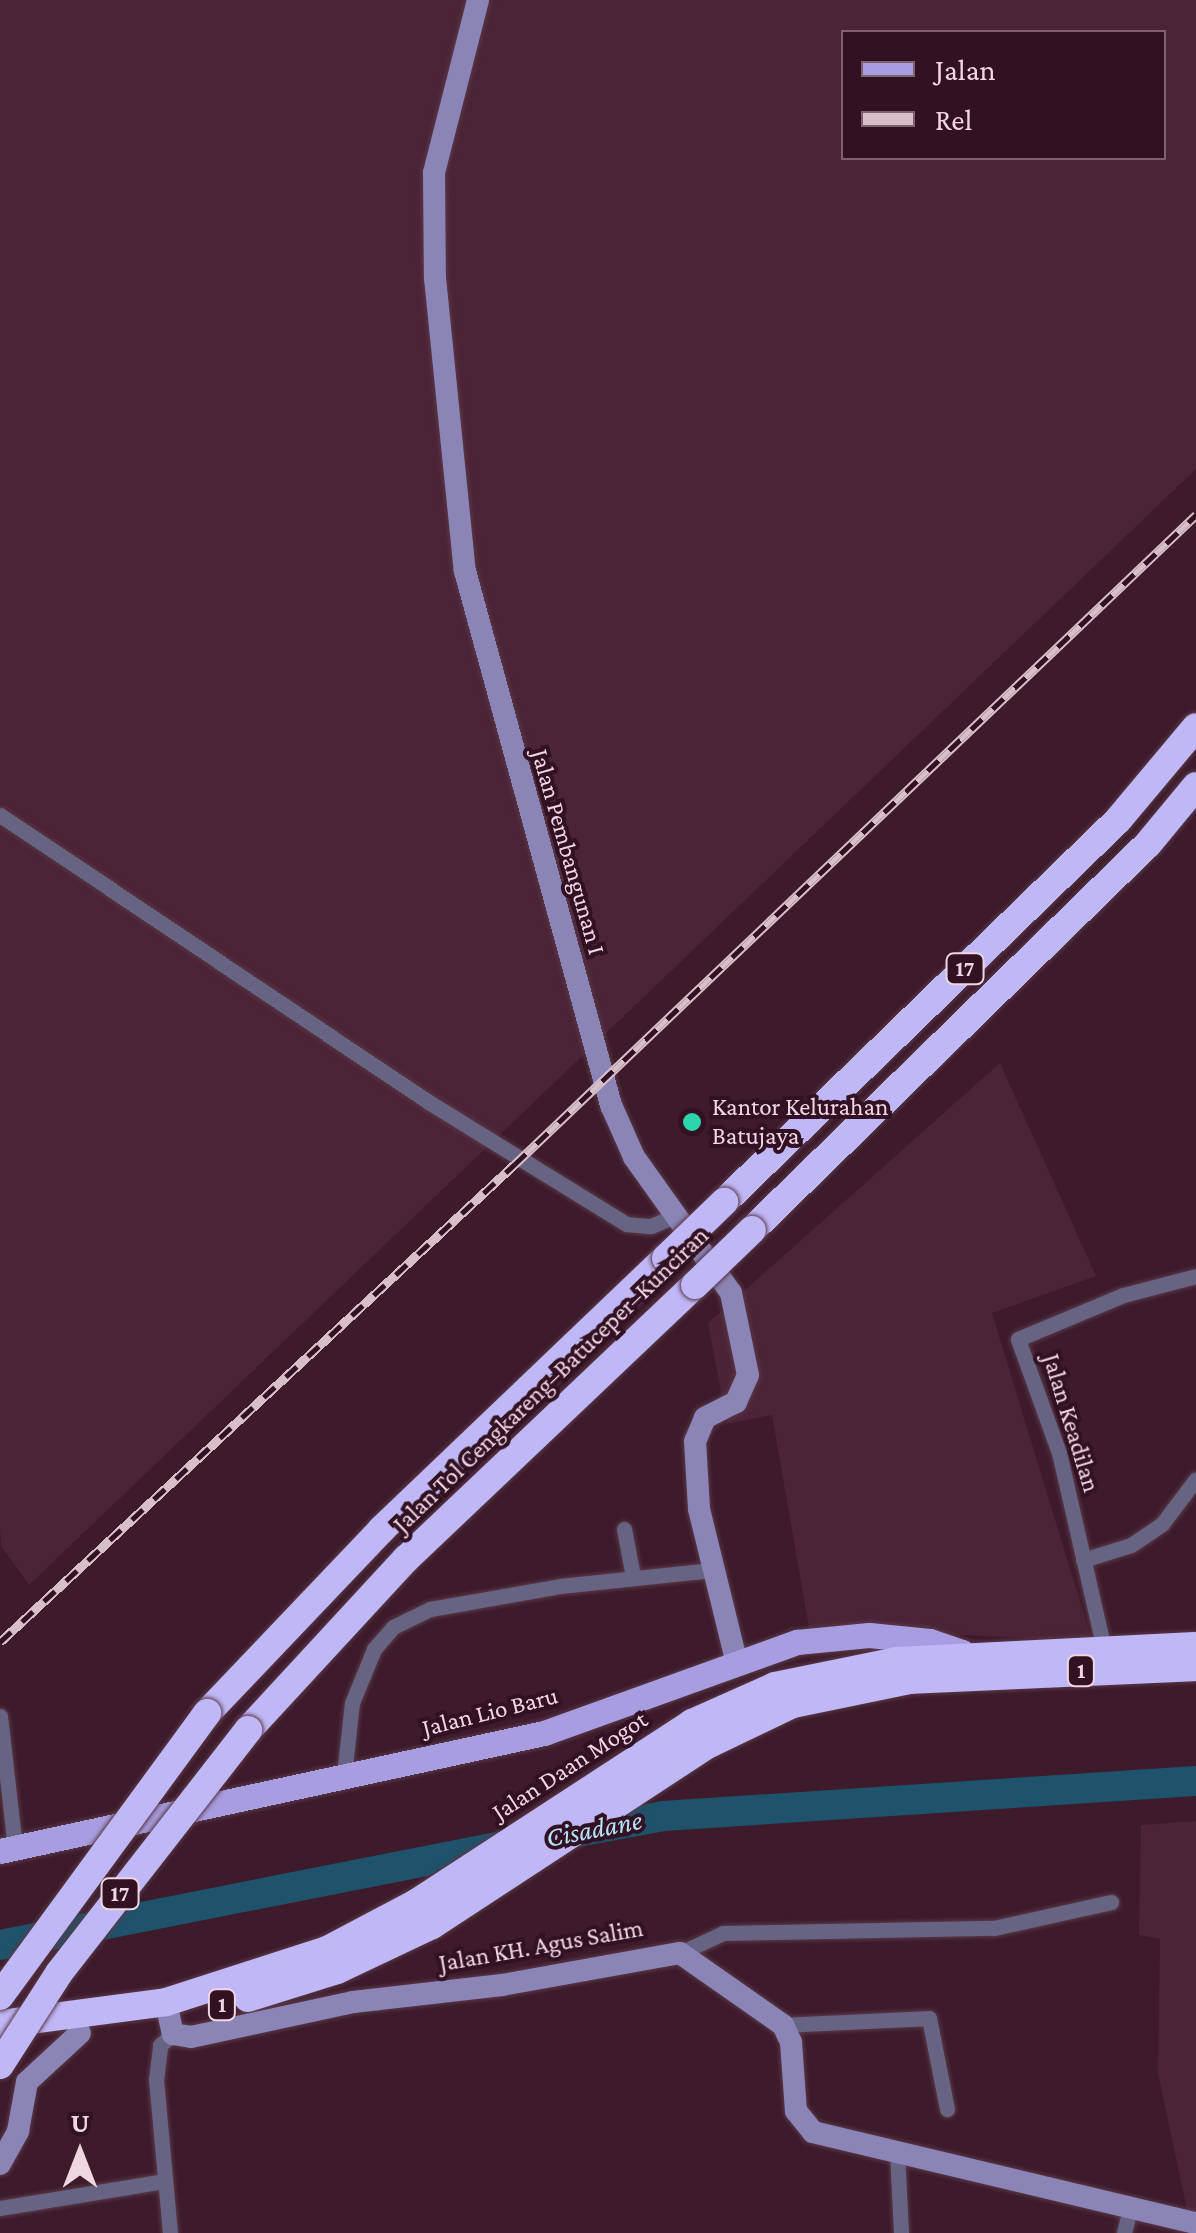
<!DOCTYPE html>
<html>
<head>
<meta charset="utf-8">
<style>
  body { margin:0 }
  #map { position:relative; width:1196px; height:2233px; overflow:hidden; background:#3d1b2b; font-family:"Crimson Pro",serif }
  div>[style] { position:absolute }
  .built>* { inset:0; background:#4c2437 }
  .river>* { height:30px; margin:-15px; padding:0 15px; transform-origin:15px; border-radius:15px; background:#1e536b }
  .roads { filter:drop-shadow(0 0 2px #593948) drop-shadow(0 0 2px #593948) }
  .street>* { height:15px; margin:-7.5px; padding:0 7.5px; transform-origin:7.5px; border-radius:7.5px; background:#676383 }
  .secondary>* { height:22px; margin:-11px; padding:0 11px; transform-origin:11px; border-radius:11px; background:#8b84b7 }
  .primary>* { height:25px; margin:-12.5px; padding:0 12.5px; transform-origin:12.5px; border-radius:12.5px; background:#a79de0 }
  .highway>* { height:28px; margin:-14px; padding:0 14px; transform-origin:14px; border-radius:14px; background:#c0b7f7 }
  .rail>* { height:9px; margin-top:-4.5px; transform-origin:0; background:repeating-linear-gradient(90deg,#321122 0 15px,#d8bec9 0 30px); box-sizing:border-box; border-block:2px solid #d8bec9 }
  .bridges { filter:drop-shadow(0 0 2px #593948) drop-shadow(0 0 2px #593948) }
  .highway-bridge>* { height:28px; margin:-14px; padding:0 14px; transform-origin:14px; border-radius:14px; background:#c0b7f7 }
  .dots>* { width:28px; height:28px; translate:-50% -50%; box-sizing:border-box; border:5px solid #321122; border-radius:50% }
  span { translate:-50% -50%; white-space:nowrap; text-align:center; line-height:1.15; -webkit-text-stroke:8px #321122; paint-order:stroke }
  .shield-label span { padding:2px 8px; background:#321122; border:2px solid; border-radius:8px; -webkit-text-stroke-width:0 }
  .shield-label { font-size:22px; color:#efd7e1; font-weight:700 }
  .street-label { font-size:25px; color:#efd7e1 }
  .poi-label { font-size:25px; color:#efd7e1 }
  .left { translate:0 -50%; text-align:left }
  .water-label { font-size:28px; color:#b4e2f9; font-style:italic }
  .legend { position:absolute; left:841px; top:30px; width:325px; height:130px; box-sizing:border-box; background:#321122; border:2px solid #7e606e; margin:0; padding:12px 18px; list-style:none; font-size:30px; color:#efd7e1 }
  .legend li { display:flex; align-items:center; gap:20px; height:50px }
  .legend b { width:50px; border:2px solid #7e606e }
  .north { position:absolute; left:30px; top:2103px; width:100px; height:100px; -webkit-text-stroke:8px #321122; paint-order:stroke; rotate:0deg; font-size:28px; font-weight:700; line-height:40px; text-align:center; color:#efd7e1 }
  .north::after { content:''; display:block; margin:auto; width:35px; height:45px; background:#efd7e1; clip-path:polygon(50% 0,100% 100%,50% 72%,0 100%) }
</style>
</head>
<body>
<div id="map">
  <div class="built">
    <i style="clip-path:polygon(evenodd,0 0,1196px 0,1196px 469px,29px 1585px,1px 1546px,0 1528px,0 0,844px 32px,1164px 32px,1164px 158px,844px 158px,844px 32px)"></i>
    <i style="clip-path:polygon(1000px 1063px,1096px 1276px,992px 1313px,1092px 1641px,809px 1628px,772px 1415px,727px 1424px,708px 1323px)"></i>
    <i style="clip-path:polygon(1196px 1821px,1196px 2215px,1187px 2210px,1158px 2073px,1160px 1939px,1139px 1935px,1141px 1825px)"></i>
  </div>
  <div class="river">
    <i style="left:572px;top:1833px;width:93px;rotate:-10.6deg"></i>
    <i style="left:663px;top:1816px;width:534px;rotate:-3.76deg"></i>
    <i style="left:0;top:1945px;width:517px;rotate:-11.16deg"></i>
  </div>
  <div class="roads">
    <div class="street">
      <i style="left:0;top:815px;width:514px;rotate:33.81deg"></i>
      <i style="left:427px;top:1101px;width:234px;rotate:31.7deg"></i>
      <i style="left:626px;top:1224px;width:25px;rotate:5deg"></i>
      <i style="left:651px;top:1226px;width:23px;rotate:-23deg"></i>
      <i style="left:624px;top:1529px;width:48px;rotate:79.2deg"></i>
      <i style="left:1083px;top:1560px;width:50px;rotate:-17.4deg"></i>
      <i style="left:1131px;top:1545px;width:37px;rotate:-34deg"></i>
      <i style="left:1162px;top:1524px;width:56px;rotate:-52.9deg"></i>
      <i style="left:1104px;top:1649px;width:201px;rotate:-102.9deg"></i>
      <i style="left:1059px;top:1453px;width:121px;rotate:-109.8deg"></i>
      <i style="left:1018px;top:1339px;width:114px;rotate:-22.7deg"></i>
      <i style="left:1123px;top:1295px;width:75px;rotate:-14.6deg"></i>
      <i style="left:0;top:1716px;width:132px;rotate:83.5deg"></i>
      <i style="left:344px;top:1775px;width:72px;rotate:-83.7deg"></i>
      <i style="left:352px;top:1703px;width:58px;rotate:-67.8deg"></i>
      <i style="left:374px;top:1649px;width:29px;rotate:-49deg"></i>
      <i style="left:393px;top:1627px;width:41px;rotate:-25.9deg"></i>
      <i style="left:430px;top:1609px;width:132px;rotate:-10deg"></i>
      <i style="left:560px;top:1586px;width:153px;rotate:-6deg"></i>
      <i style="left:680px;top:1953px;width:47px;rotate:-24.9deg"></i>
      <i style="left:723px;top:1933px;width:271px;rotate:-1.1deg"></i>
      <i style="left:994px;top:1928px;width:120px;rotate:-12.5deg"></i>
      <i style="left:783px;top:2025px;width:146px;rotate:-2.7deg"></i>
      <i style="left:929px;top:2018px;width:93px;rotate:78.8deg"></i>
      <i style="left:897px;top:2153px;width:80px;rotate:87.1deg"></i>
      <i style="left:0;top:2208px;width:166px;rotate:-9.3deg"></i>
      <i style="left:170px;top:2233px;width:154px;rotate:-95.2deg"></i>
      <i style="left:156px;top:2080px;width:35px;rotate:-83deg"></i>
      <i style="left:160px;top:2045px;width:17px;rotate:-40deg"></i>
      <i style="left:1124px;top:2233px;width:29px;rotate:-76deg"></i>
    </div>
    <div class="secondary">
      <i style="left:478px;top:0;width:179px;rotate:104.3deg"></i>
      <i style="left:434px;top:173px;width:105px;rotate:89.5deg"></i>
      <i style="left:435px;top:278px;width:295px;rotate:84.2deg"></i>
      <i style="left:465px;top:571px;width:554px;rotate:74.71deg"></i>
      <i style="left:611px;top:1105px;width:57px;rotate:66.1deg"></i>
      <i style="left:634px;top:1157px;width:167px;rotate:54.5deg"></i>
      <i style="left:731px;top:1293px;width:84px;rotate:78.3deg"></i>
      <i style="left:748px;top:1375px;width:30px;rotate:114deg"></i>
      <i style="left:736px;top:1402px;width:35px;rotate:153deg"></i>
      <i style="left:705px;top:1418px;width:25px;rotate:113deg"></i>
      <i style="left:695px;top:1441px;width:68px;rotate:86.6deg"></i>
      <i style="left:699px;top:1509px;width:155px;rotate:76.2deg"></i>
      <i style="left:166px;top:2002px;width:33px;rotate:78deg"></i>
      <i style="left:173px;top:2034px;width:18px;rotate:9deg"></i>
      <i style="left:191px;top:2037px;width:166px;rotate:-12.2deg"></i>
      <i style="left:353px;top:2002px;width:150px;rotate:-6.5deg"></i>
      <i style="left:502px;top:1985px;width:181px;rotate:-10.2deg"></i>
      <i style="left:680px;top:1953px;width:126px;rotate:35deg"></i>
      <i style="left:783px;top:2025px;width:19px;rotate:65deg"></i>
      <i style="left:791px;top:2042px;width:69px;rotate:85.9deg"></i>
      <i style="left:796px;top:2111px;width:27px;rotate:51deg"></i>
      <i style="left:813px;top:2132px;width:394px;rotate:13.4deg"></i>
      <i style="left:0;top:2164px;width:38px;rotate:-61deg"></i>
      <i style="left:18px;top:2131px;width:50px;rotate:-79.6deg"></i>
      <i style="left:27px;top:2082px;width:72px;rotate:-42.8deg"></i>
    </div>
    <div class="primary">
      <i style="left:0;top:1851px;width:557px;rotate:-12.24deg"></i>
      <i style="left:544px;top:1733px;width:269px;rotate:-19.8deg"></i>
      <i style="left:797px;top:1642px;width:72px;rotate:-5.6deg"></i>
      <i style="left:869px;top:1635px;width:61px;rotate:5.6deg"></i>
      <i style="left:930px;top:1641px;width:34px;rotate:19deg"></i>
      <i style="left:962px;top:1652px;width:15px;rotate:79deg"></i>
    </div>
    <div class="highway">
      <i style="left:724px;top:1202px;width:549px;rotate:-44.11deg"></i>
      <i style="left:1118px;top:820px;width:121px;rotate:-50deg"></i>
      <i style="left:752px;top:1230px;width:553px;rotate:-44.27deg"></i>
      <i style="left:1148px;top:844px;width:75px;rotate:-50.4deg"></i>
      <i style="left:207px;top:1713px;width:254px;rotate:-46.4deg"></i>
      <i style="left:382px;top:1529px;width:393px;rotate:-43.7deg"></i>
      <i style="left:248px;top:1730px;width:233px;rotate:-47.3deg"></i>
      <i style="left:406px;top:1559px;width:398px;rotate:-43.5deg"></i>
      <i style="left:248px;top:1998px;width:93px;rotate:-17.5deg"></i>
      <i style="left:337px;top:1970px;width:105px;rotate:-25.3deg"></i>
      <i style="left:432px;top:1925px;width:331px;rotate:-33.2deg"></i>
      <i style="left:709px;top:1744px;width:93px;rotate:-25.5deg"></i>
      <i style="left:793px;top:1704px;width:119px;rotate:-11.6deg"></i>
      <i style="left:910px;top:1680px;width:286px;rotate:-2.6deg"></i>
      <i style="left:0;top:2024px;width:167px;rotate:-7.5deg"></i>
      <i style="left:166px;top:2002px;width:169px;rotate:-17.9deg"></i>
      <i style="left:327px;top:1950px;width:101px;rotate:-27.8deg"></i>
      <i style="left:416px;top:1903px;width:330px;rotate:-33.1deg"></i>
      <i style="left:692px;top:1723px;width:91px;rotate:-24deg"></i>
      <i style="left:775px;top:1686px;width:125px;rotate:-11.6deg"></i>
      <i style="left:897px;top:1661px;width:299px;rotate:-2.9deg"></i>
    </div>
  </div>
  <div class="rail">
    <i style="left:0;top:1642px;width:703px;rotate:-42.87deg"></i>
    <i style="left:515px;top:1164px;width:941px;rotate:-43.62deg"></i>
  </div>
  <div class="bridges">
    <div class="highway-bridge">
      <i style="left:666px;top:1258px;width:81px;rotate:-44deg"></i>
      <i style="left:695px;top:1285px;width:79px;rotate:-44deg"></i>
      <i style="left:0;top:1996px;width:351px;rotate:-53.8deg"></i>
      <i style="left:0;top:2065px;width:109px;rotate:-57.3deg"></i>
      <i style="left:59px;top:1973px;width:308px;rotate:-52.1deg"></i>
    </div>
  </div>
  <div class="dots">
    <i style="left:692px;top:1122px;background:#2dd5ab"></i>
  </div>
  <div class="shield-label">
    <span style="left:965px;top:969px">17</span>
    <span style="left:1081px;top:1671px">1</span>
    <span style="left:120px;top:1894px">17</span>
    <span style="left:222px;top:2005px">1</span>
  </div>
  <div class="street-label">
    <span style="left:568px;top:852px;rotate:74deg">Jalan Pembangunan I</span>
    <span style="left:551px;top:1380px;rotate:-44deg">Jalan Tol Cengkareng–Batuceper–Kunciran</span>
    <span style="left:1071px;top:1423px;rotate:73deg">Jalan Keadilan</span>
    <span style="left:490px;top:1712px;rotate:-14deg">Jalan Lio Baru</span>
    <span style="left:570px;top:1766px;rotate:-33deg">Jalan Daan Mogot</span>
    <span style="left:541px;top:1946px;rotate:-10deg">Jalan KH. Agus Salim</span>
  </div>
  <div class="poi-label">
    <span class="left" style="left:712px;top:1122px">Kantor Kelurahan<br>Batujaya</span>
  </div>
  <div class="water-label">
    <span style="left:594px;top:1829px;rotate:-11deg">Cisadane</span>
  </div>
  <ul class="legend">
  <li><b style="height:12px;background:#a79de0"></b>Jalan</li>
  <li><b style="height:12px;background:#d8bec9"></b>Rel</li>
  </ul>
  <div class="north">U</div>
</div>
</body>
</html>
